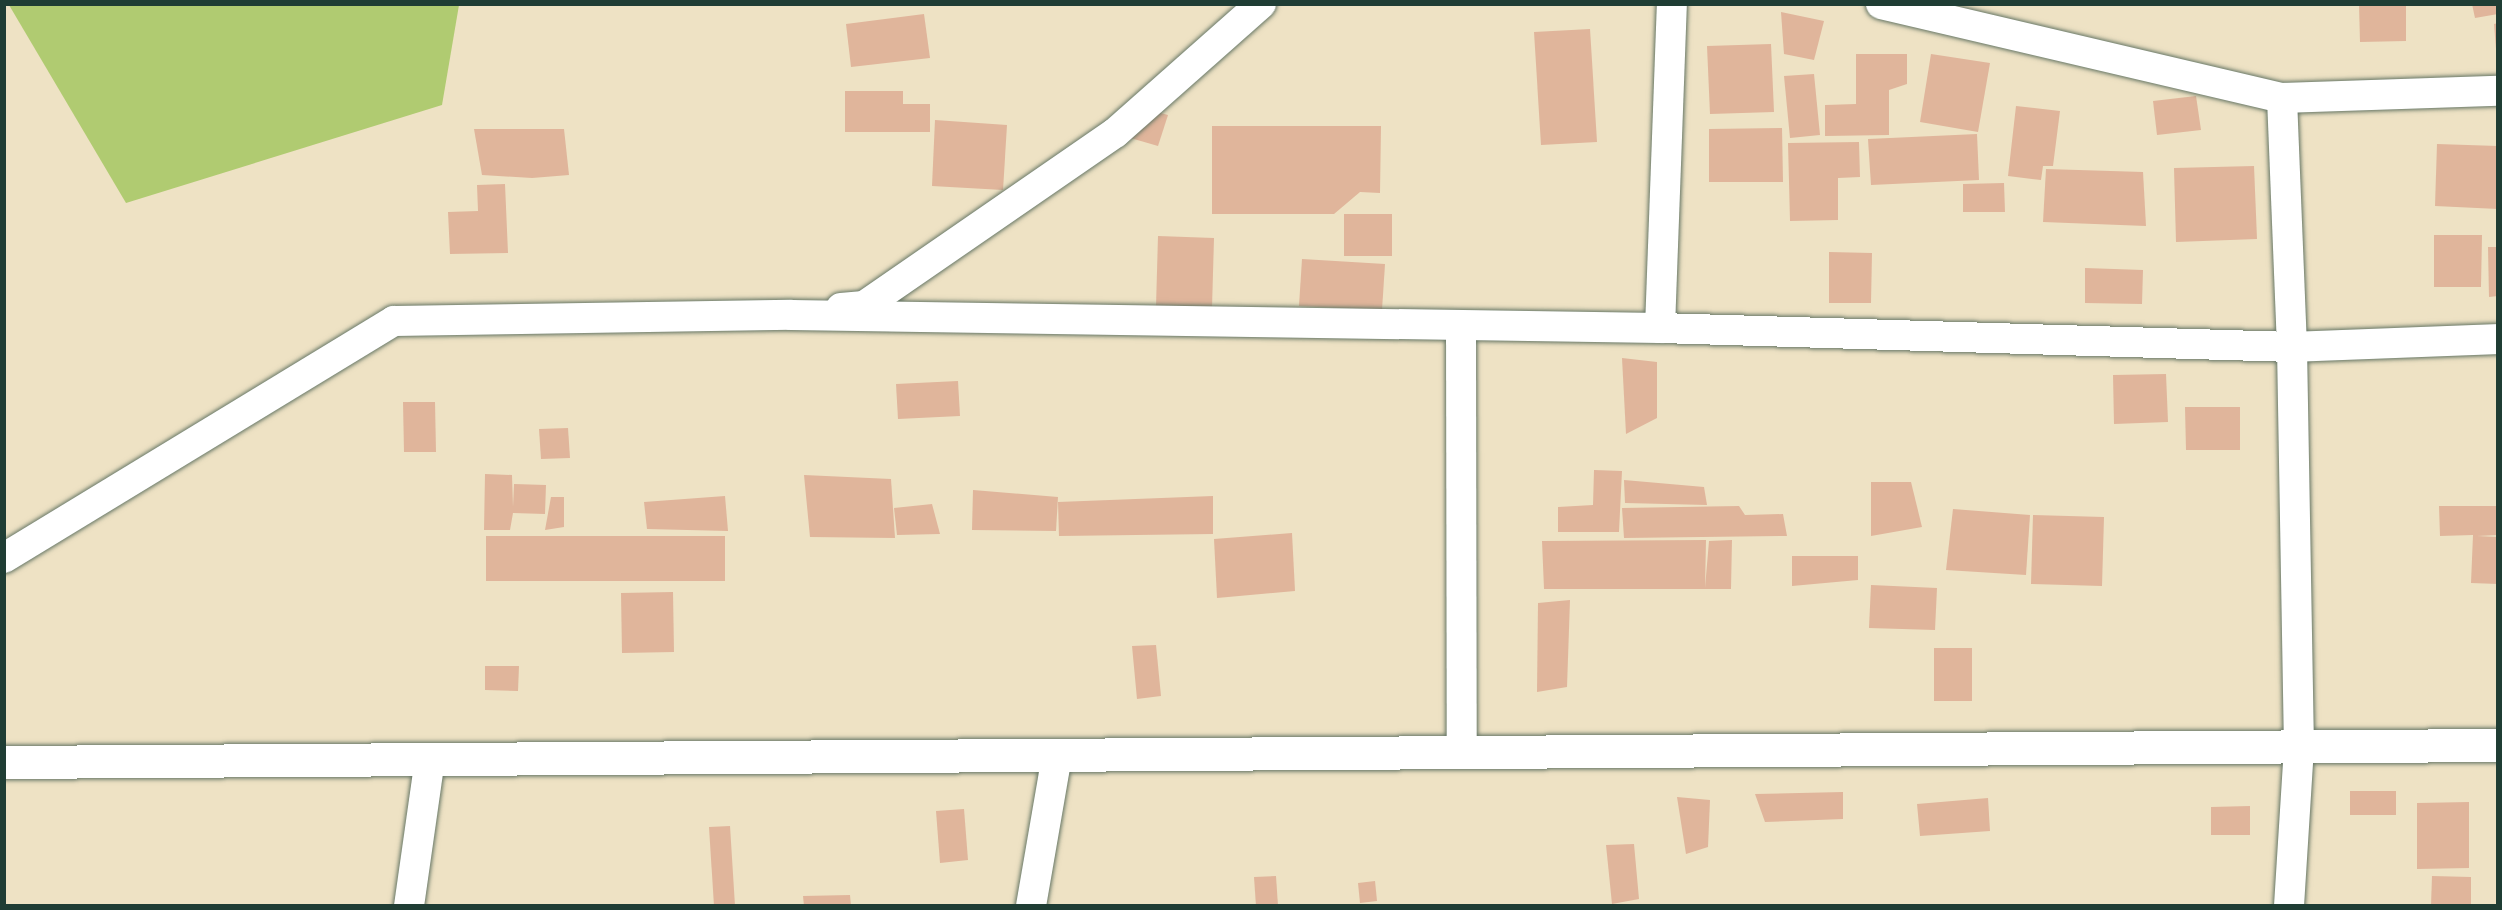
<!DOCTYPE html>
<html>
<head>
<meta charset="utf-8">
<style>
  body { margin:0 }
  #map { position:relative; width:2502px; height:910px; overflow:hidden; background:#eee2c4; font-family:"EB Garamond",serif }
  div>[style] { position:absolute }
  .green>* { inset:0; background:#b0cb71 }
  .building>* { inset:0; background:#e0b59b }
  .roads { filter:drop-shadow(0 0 2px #677766) drop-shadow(0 0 2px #677766) }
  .street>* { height:30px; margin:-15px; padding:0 15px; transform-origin:15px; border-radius:15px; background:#fff }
  .secondary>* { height:33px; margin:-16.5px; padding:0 16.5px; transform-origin:16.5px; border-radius:16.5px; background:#fff }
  span { translate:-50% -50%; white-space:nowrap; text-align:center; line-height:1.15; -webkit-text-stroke:4.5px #f6f6f2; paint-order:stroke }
  .frame { position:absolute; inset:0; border:6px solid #1f3d34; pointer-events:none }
</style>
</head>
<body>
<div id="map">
  <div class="green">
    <i style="clip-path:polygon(9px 5px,459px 5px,442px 105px,126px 203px)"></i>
  </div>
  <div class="building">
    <i style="clip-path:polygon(2359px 4px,2406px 4px,2406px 41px,2360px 42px)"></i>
    <i style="clip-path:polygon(2472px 4px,2498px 4px,2498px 14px,2475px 18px)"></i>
    <i style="clip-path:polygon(1781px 12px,1824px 21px,1814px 60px,1784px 54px)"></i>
    <i style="clip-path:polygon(924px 14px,930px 58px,851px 67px,846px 24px)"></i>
    <i style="clip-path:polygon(2498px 23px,2498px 49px,2496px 49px,2494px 24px)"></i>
    <i style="clip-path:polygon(1590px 29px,1597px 142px,1541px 145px,1534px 32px)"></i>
    <i style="clip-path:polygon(1771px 44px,1774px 112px,1710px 114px,1707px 46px)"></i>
    <i style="clip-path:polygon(1856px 54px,1907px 54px,1907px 84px,1889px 90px,1889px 135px,1825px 136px,1825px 105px,1856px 104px)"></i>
    <i style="clip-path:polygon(1931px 54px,1990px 63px,1978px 132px,1920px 122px)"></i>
    <i style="clip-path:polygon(1814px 74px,1820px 135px,1790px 138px,1784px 76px)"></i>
    <i style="clip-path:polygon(845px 91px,903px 91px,903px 104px,930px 104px,930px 132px,845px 132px)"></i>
    <i style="clip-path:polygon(2196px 96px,2201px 130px,2157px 135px,2153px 101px)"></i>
    <i style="clip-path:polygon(2016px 106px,2060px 111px,2053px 166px,2043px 166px,2041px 180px,2008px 176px)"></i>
    <i style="clip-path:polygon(1153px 111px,1168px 115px,1158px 146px,1127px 137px)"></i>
    <i style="clip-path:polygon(935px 120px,1007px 125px,1003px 190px,932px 186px)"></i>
    <i style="clip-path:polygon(1212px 126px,1381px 126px,1380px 193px,1360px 192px,1334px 214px,1212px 214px)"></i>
    <i style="clip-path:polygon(1782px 128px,1783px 182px,1709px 182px,1709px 129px)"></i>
    <i style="clip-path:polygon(474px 129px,564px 129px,569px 175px,532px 178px,482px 175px)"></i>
    <i style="clip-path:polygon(1977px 134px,1979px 180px,1871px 185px,1868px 139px)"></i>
    <i style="clip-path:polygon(1859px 142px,1860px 177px,1838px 178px,1838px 220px,1790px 221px,1788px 143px)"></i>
    <i style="clip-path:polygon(2437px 144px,2498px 146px,2498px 209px,2435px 206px)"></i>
    <i style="clip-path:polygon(2254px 166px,2257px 239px,2176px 242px,2174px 168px)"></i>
    <i style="clip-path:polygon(2046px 169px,2143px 172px,2146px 226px,2043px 222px)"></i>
    <i style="clip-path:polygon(2004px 183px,2005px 212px,1963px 212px,1963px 184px)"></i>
    <i style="clip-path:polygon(505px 184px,508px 253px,450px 254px,448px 212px,478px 211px,477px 185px)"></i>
    <i style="clip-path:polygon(1344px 214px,1392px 214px,1392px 256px,1344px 256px)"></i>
    <i style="clip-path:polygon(2434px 235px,2482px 235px,2481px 287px,2434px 287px)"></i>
    <i style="clip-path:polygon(1158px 236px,1214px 238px,1212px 308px,1156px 307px)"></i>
    <i style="clip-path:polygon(2488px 247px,2498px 247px,2498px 296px,2489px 297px)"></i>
    <i style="clip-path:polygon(1829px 252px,1872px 253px,1871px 303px,1829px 303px)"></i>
    <i style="clip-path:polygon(1302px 259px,1385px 264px,1382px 310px,1299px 306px)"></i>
    <i style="clip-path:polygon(2085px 268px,2143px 270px,2142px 304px,2085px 303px)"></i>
    <i style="clip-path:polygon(1622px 358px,1657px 362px,1657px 418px,1626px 434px)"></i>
    <i style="clip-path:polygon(2166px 374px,2168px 422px,2114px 424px,2113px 375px)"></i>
    <i style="clip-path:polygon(958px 381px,960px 416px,898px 419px,896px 384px)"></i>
    <i style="clip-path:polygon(403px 402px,435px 402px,436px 452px,404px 452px)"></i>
    <i style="clip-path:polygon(2185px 407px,2240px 407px,2240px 450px,2186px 450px)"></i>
    <i style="clip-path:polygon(568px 428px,570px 458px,541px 459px,539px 429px)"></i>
    <i style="clip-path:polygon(1594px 470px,1622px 471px,1619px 532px,1558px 532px,1558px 507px,1593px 505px)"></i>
    <i style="clip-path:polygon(485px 474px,512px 475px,513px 507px,514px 484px,546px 485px,545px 514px,513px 513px,510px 530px,484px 530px)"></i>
    <i style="clip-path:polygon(804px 475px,891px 479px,895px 538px,810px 537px)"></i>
    <i style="clip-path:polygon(1624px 480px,1704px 487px,1707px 505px,1625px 503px)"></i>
    <i style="clip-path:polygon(1871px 482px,1911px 482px,1922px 527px,1871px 536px)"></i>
    <i style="clip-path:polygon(973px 490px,1058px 497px,1056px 531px,972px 530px)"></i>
    <i style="clip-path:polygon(725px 496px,728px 531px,647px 529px,644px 502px)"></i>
    <i style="clip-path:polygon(1213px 496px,1213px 534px,1059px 536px,1058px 502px)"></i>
    <i style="clip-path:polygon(551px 497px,564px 497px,564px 527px,545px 530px)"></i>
    <i style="clip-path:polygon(932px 504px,940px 534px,897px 535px,894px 508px)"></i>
    <i style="clip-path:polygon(1739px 506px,1745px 515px,1783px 514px,1787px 536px,1624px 538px,1622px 508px)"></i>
    <i style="clip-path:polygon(2439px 506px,2498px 506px,2498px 535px,2477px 536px,2498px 537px,2498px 584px,2471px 583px,2473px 535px,2440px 536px)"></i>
    <i style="clip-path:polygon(1953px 509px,2030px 515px,2026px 575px,1946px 570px)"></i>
    <i style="clip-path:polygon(2033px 515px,2104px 517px,2102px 586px,2031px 584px)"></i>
    <i style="clip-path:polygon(1292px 533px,1295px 591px,1217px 598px,1214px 539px)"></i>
    <i style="clip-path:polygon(486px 536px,725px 536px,725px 581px,486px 581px)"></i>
    <i style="clip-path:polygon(1706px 540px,1705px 588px,1709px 541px,1732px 540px,1731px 589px,1544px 589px,1542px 541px)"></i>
    <i style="clip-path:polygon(1792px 556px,1858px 556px,1858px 580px,1792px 586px)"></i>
    <i style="clip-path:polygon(1871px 585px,1937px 588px,1935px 630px,1869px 628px)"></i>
    <i style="clip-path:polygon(673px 592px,674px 652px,622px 653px,621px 593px)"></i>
    <i style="clip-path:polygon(1570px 600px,1567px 687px,1537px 692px,1538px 603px)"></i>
    <i style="clip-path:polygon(1156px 645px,1161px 696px,1137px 699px,1132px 646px)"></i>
    <i style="clip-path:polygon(1934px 648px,1972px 648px,1972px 701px,1934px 701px)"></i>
    <i style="clip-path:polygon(485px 666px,519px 666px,518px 691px,485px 690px)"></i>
    <i style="clip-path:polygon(2350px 791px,2396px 791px,2396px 815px,2350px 815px)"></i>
    <i style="clip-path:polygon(1843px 792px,1843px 819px,1765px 822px,1755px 794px)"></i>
    <i style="clip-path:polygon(1677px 797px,1710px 800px,1708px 847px,1686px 854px)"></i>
    <i style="clip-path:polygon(1988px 798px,1990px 831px,1920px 836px,1917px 804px)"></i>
    <i style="clip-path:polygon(2469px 802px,2469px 868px,2417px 869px,2417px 803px)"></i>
    <i style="clip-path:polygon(2250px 806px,2250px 835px,2211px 835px,2211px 807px)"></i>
    <i style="clip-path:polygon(964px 809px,968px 860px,940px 863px,936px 811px)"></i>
    <i style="clip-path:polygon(730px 826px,735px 906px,714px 906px,709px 827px)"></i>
    <i style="clip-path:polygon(1634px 844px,1639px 899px,1612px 904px,1606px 845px)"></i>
    <i style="clip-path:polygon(1276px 876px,1278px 906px,1256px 906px,1254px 877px)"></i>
    <i style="clip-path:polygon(2432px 876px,2471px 877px,2471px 906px,2431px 906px)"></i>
    <i style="clip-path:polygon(1375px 881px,1377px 901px,1360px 903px,1358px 883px)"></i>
    <i style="clip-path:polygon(850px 895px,851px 906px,804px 906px,803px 896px)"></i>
  </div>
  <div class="roads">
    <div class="street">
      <i style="left:1881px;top:4px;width:412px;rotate:13.2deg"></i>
      <i style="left:2282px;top:98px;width:216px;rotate:-1.9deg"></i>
      <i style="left:2282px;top:98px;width:249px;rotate:87.7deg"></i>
      <i style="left:2292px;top:347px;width:206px;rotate:-2.2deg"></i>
      <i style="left:841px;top:308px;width:23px;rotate:-5deg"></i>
      <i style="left:864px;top:306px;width:305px;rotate:-34.6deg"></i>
      <i style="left:1115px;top:133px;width:195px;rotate:-41.5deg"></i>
      <i style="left:1461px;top:326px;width:426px;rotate:89.9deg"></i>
      <i style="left:1660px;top:328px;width:324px;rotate:-87.9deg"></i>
      <i style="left:4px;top:558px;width:456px;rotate:-31.3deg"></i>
      <i style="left:394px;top:321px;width:397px;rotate:-0.9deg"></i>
      <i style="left:791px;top:315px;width:869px;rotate:0.86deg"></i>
      <i style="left:1660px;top:328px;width:632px;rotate:1.72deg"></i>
      <i style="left:2292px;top:347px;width:400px;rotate:89deg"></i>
      <i style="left:2299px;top:747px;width:159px;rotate:93.6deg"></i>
      <i style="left:409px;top:906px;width:148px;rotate:-81.9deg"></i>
      <i style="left:1031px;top:906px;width:153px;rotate:-80.2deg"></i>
    </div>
    <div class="secondary">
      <i style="left:4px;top:762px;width:2494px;rotate:-0.39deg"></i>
    </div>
  </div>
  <div class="frame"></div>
</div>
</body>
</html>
